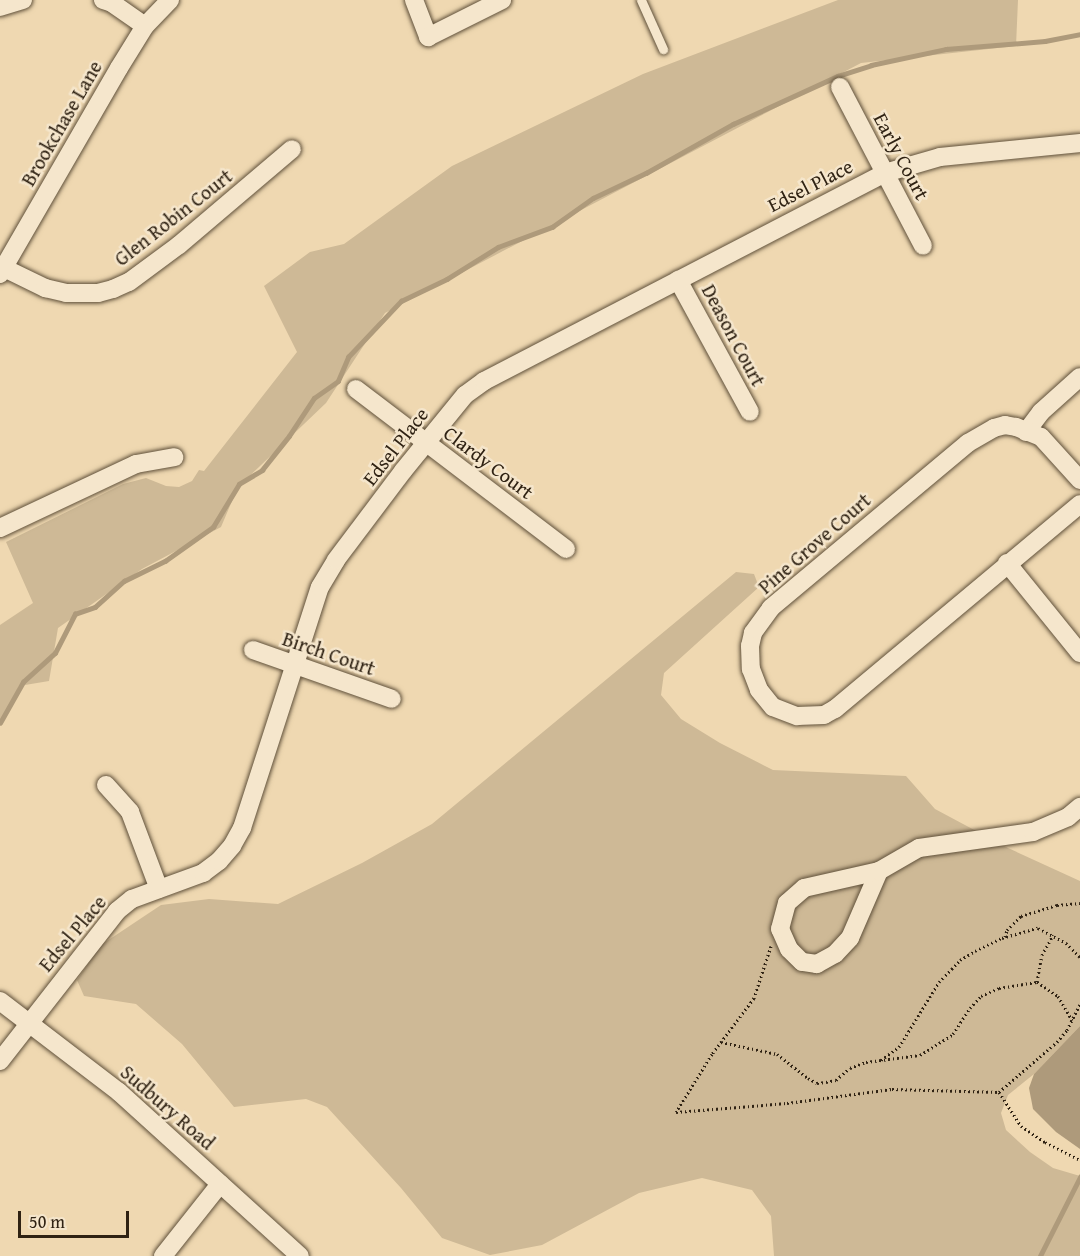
<!DOCTYPE html>
<html>
<head>
<meta charset="utf-8">
<style>
  body { margin:0 }
  #map { position:relative; width:1080px; height:1256px; overflow:hidden; background:#efd8b1; font-family:"Gentium Book Plus",serif }
  div>[style] { position:absolute }
  .green>* { inset:0; background:#ceb996 }
  .water>* { inset:0; background:#ae9a7b }
  .stream>* { height:4.5px; margin:-2.25px; padding:0 2.25px; transform-origin:2.25px; border-radius:2.25px; background:#ae9a7b }
  .path>* { height:3px; margin-top:-1.5px; transform-origin:0; background:repeating-linear-gradient(90deg,#2f2213 0 1.5px,transparent 0 4.5px) }
  .roads { filter:drop-shadow(0 0 2px #5f503a) drop-shadow(0 0 2px #5f503a) }
  .lane>* { height:9px; margin:-4.5px; padding:0 4.5px; transform-origin:4.5px; border-radius:4.5px; background:#f5e6cc }
  .street>* { height:18px; margin:-9px; padding:0 9px; transform-origin:9px; border-radius:9px; background:#f5e6cc }
  span { translate:-50% -50%; white-space:nowrap; text-align:center; line-height:1.15; -webkit-text-stroke:5px #f5e6cc; paint-order:stroke }
  .street-label { font-size:20px; color:#2f2213 }
  .scale { position:absolute; left:18px; top:1211px; width:111px; height:27px; box-sizing:border-box; border:3px solid #2f2213; border-top:0; padding-left:8px; font-size:18px; line-height:21px; white-space:nowrap; color:#2f2213; -webkit-text-stroke:4px #f5e6cc; paint-order:stroke }
</style>
</head>
<body>
<div id="map">
  <div class="green">
    <i style="clip-path:polygon(838px 0,1018px 0,1016px 46px,861px 63px,385px 313px,326px 403px,238px 487px,221px 527px,142px 569px,58px 628px,49px 681px,19px 686px,0 722px,0 625px,33px 603px,6px 542px,123px 484px,146px 478px,166px 486px,179px 487px,192px 481px,199px 470px,204px 471px,297px 352px,264px 286px,310px 252px,344px 244px,452px 166px,643px 74px)"></i>
    <i style="clip-path:polygon(736px 572px,754px 574px,759px 587px,664px 673px,661px 695px,681px 719px,720px 743px,773px 770px,906px 776px,935px 809px,1008px 848px,1080px 881px,1080px 1026px,1034px 1074px,1008px 1095px,1001px 1113px,1006px 1130px,1030px 1152px,1053px 1168px,1080px 1176px,1080px 1256px,774px 1256px,771px 1216px,752px 1190px,702px 1178px,639px 1193px,542px 1245px,490px 1255px,442px 1238px,401px 1188px,327px 1107px,306px 1099px,234px 1107px,182px 1044px,136px 1004px,84px 996px,77px 980px,101px 945px,161px 905px,209px 899px,278px 904px,362px 863px,432px 824px)"></i>
  </div>
  <div class="water">
    <i style="clip-path:polygon(1080px 1026px,1080px 1149px,1056px 1132px,1033px 1109px,1029px 1088px,1034px 1074px)"></i>
  </div>
  <div class="stream">
    <i style="left:0;top:723px;width:47px;rotate:-60.7deg"></i>
    <i style="left:23px;top:682px;width:43px;rotate:-42.2deg"></i>
    <i style="left:55px;top:653px;width:44px;rotate:-62.9deg"></i>
    <i style="left:75px;top:614px;width:21px;rotate:-19deg"></i>
    <i style="left:95px;top:607px;width:39px;rotate:-42deg"></i>
    <i style="left:124px;top:581px;width:46px;rotate:-26deg"></i>
    <i style="left:165px;top:561px;width:59px;rotate:-35.3deg"></i>
    <i style="left:213px;top:527px;width:50px;rotate:-58.8deg"></i>
    <i style="left:239px;top:484px;width:27px;rotate:-31deg"></i>
    <i style="left:262px;top:470px;width:43px;rotate:-51.5deg"></i>
    <i style="left:289px;top:436px;width:45px;rotate:-56.7deg"></i>
    <i style="left:314px;top:398px;width:29px;rotate:-35deg"></i>
    <i style="left:338px;top:381px;width:26px;rotate:-67deg"></i>
    <i style="left:348px;top:357px;width:77px;rotate:-46.6deg"></i>
    <i style="left:401px;top:301px;width:51px;rotate:-25.6deg"></i>
    <i style="left:447px;top:279px;width:60px;rotate:-32.1deg"></i>
    <i style="left:498px;top:247px;width:58px;rotate:-20.3deg"></i>
    <i style="left:552px;top:227px;width:50px;rotate:-35.3deg"></i>
    <i style="left:593px;top:198px;width:59px;rotate:-25.3deg"></i>
    <i style="left:646px;top:173px;width:100px;rotate:-29.4deg"></i>
    <i style="left:733px;top:124px;width:115px;rotate:-24.6deg"></i>
    <i style="left:838px;top:76px;width:35px;rotate:-18deg"></i>
    <i style="left:871px;top:65px;width:77px;rotate:-12deg"></i>
    <i style="left:946px;top:49px;width:99px;rotate:-4.6deg"></i>
    <i style="left:1045px;top:41px;width:36px;rotate:-11deg"></i>
    <i style="left:1040px;top:1256px;width:89px;rotate:-63.1deg"></i>
  </div>
  <div class="path">
    <i style="left:1005px;top:937px;width:7px;rotate:-74deg"></i>
    <i style="left:1007px;top:930px;width:20px;rotate:-45deg"></i>
    <i style="left:1021px;top:916px;width:38px;rotate:-17deg"></i>
    <i style="left:1057px;top:905px;width:23px;rotate:-5deg"></i>
    <i style="left:771px;top:946px;width:55px;rotate:108.1deg"></i>
    <i style="left:754px;top:998px;width:70px;rotate:126.9deg"></i>
    <i style="left:712px;top:1054px;width:68px;rotate:121.8deg"></i>
    <i style="left:676px;top:1112px;width:111px;rotate:-4.6deg"></i>
    <i style="left:787px;top:1103px;width:106px;rotate:-7.6deg"></i>
    <i style="left:892px;top:1089px;width:107px;rotate:1.6deg"></i>
    <i style="left:999px;top:1092px;width:77px;rotate:-40.8deg"></i>
    <i style="left:1057px;top:1042px;width:16px;rotate:-50deg"></i>
    <i style="left:1067px;top:1030px;width:29px;rotate:-63deg"></i>
    <i style="left:1037px;top:982px;width:27px;rotate:-80deg"></i>
    <i style="left:1042px;top:955px;width:23px;rotate:-61deg"></i>
    <i style="left:721px;top:1042px;width:57px;rotate:12.1deg"></i>
    <i style="left:777px;top:1054px;width:39px;rotate:38deg"></i>
    <i style="left:808px;top:1078px;width:10px;rotate:29deg"></i>
    <i style="left:817px;top:1083px;width:9px;rotate:-6deg"></i>
    <i style="left:826px;top:1082px;width:10px;rotate:-11deg"></i>
    <i style="left:836px;top:1080px;width:18px;rotate:-41deg"></i>
    <i style="left:850px;top:1068px;width:17px;rotate:-21deg"></i>
    <i style="left:866px;top:1062px;width:54px;rotate:-7.4deg"></i>
    <i style="left:920px;top:1055px;width:39px;rotate:-32deg"></i>
    <i style="left:953px;top:1034px;width:31px;rotate:-57deg"></i>
    <i style="left:970px;top:1008px;width:16px;rotate:-47deg"></i>
    <i style="left:981px;top:996px;width:20px;rotate:-24deg"></i>
    <i style="left:999px;top:988px;width:38px;rotate:-9deg"></i>
    <i style="left:1037px;top:982px;width:25px;rotate:34deg"></i>
    <i style="left:1058px;top:996px;width:28px;rotate:60deg"></i>
    <i style="left:881px;top:1060px;width:22px;rotate:-36deg"></i>
    <i style="left:899px;top:1047px;width:76px;rotate:-58.4deg"></i>
    <i style="left:939px;top:982px;width:30px;rotate:-46deg"></i>
    <i style="left:960px;top:960px;width:17px;rotate:-31deg"></i>
    <i style="left:975px;top:951px;width:30px;rotate:-26deg"></i>
    <i style="left:1002px;top:938px;width:37px;rotate:-16deg"></i>
    <i style="left:1038px;top:928px;width:32px;rotate:28deg"></i>
    <i style="left:1066px;top:943px;width:20px;rotate:45deg"></i>
    <i style="left:999px;top:1092px;width:40px;rotate:57.1deg"></i>
    <i style="left:1021px;top:1126px;width:29px;rotate:34deg"></i>
    <i style="left:1045px;top:1142px;width:39px;rotate:27deg"></i>
  </div>
  <div class="roads">
    <div class="lane">
      <i style="left:641px;top:0;width:54px;rotate:65.8deg"></i>
    </div>
    <div class="street">
      <i style="left:103px;top:0;width:9px;rotate:18deg"></i>
      <i style="left:112px;top:3px;width:40px;rotate:34.9deg"></i>
      <i style="left:414px;top:0;width:40px;rotate:69deg"></i>
      <i style="left:428px;top:37px;width:83px;rotate:-26.6deg"></i>
      <i style="left:0;top:7px;width:24px;rotate:-17deg"></i>
      <i style="left:840px;top:87px;width:179px;rotate:62.4deg"></i>
      <i style="left:4px;top:268px;width:46px;rotate:26deg"></i>
      <i style="left:45px;top:288px;width:22px;rotate:13deg"></i>
      <i style="left:66px;top:293px;width:32px"></i>
      <i style="left:98px;top:293px;width:16px;rotate:-15deg"></i>
      <i style="left:113px;top:289px;width:17px;rotate:-24deg"></i>
      <i style="left:129px;top:282px;width:62px;rotate:-36.5deg"></i>
      <i style="left:179px;top:245px;width:148px;rotate:-40.3deg"></i>
      <i style="left:0;top:274px;width:238px;rotate:-60deg"></i>
      <i style="left:119px;top:68px;width:49px;rotate:-58.2deg"></i>
      <i style="left:145px;top:26px;width:36px;rotate:-46deg"></i>
      <i style="left:678px;top:280px;width:150px;rotate:61.4deg"></i>
      <i style="left:356px;top:389px;width:264px;rotate:37.3deg"></i>
      <i style="left:1026px;top:432px;width:25px;rotate:-53deg"></i>
      <i style="left:1041px;top:412px;width:52px;rotate:-41.9deg"></i>
      <i style="left:1080px;top:480px;width:58px;rotate:-132.2deg"></i>
      <i style="left:1041px;top:437px;width:27px;rotate:-158deg"></i>
      <i style="left:1016px;top:427px;width:11px;rotate:-170deg"></i>
      <i style="left:1005px;top:425px;width:11px;rotate:165deg"></i>
      <i style="left:994px;top:428px;width:30px;rotate:150deg"></i>
      <i style="left:968px;top:443px;width:257px;rotate:140.1deg"></i>
      <i style="left:771px;top:608px;width:31px;rotate:126deg"></i>
      <i style="left:753px;top:633px;width:13px;rotate:103deg"></i>
      <i style="left:750px;top:646px;width:23px;rotate:88deg"></i>
      <i style="left:751px;top:669px;width:22px;rotate:69deg"></i>
      <i style="left:759px;top:690px;width:22px;rotate:51deg"></i>
      <i style="left:773px;top:707px;width:26px;rotate:21deg"></i>
      <i style="left:797px;top:716px;width:27px;rotate:-2deg"></i>
      <i style="left:824px;top:715px;width:13px;rotate:-29deg"></i>
      <i style="left:835px;top:709px;width:319px;rotate:-39.9deg"></i>
      <i style="left:0;top:528px;width:150px;rotate:-25.2deg"></i>
      <i style="left:136px;top:464px;width:39px;rotate:-10deg"></i>
      <i style="left:1007px;top:563px;width:116px;rotate:51deg"></i>
      <i style="left:253px;top:650px;width:147px;rotate:19.4deg"></i>
      <i style="left:106px;top:785px;width:36px;rotate:48deg"></i>
      <i style="left:130px;top:812px;width:82px;rotate:69.4deg"></i>
      <i style="left:879px;top:871px;width:73px;rotate:113.4deg"></i>
      <i style="left:850px;top:938px;width:22px;rotate:133deg"></i>
      <i style="left:835px;top:954px;width:21px;rotate:151deg"></i>
      <i style="left:817px;top:964px;width:15px;rotate:-172deg"></i>
      <i style="left:802px;top:962px;width:18px;rotate:-135deg"></i>
      <i style="left:789px;top:949px;width:22px;rotate:-114deg"></i>
      <i style="left:780px;top:929px;width:27px;rotate:-75deg"></i>
      <i style="left:787px;top:903px;width:23px;rotate:-41deg"></i>
      <i style="left:804px;top:888px;width:77px;rotate:-12.8deg"></i>
      <i style="left:879px;top:871px;width:46px;rotate:-29.9deg"></i>
      <i style="left:919px;top:848px;width:115px;rotate:-8deg"></i>
      <i style="left:1033px;top:832px;width:38px;rotate:-23deg"></i>
      <i style="left:1068px;top:817px;width:16px;rotate:-40deg"></i>
      <i style="left:0;top:1001px;width:150px;rotate:37.4deg"></i>
      <i style="left:119px;top:1092px;width:244px;rotate:42.2deg"></i>
      <i style="left:0;top:1061px;width:190px;rotate:-52deg"></i>
      <i style="left:117px;top:911px;width:19px;rotate:-39deg"></i>
      <i style="left:132px;top:899px;width:76px;rotate:-20.1deg"></i>
      <i style="left:203px;top:873px;width:20px;rotate:-37deg"></i>
      <i style="left:219px;top:861px;width:20px;rotate:-49deg"></i>
      <i style="left:232px;top:846px;width:21px;rotate:-61deg"></i>
      <i style="left:242px;top:828px;width:253px;rotate:-72.1deg"></i>
      <i style="left:320px;top:587px;width:31px;rotate:-59deg"></i>
      <i style="left:336px;top:560px;width:111px;rotate:-53deg"></i>
      <i style="left:403px;top:471px;width:98px;rotate:-50.8deg"></i>
      <i style="left:465px;top:395px;width:24px;rotate:-36deg"></i>
      <i style="left:484px;top:381px;width:452px;rotate:-27.4deg"></i>
      <i style="left:885px;top:173px;width:57px;rotate:-16.2deg"></i>
      <i style="left:940px;top:157px;width:141px;rotate:-5.7deg"></i>
      <i style="left:163px;top:1256px;width:92px;rotate:-51.6deg"></i>
    </div>
  </div>
  <div class="street-label">
    <span style="left:61px;top:123px;rotate:-60deg">Brookchase Lane</span>
    <span style="left:902px;top:156px;rotate:62deg">Early Court</span>
    <span style="left:810px;top:185px;rotate:-27deg">Edsel Place</span>
    <span style="left:173px;top:217px;rotate:-38deg">Glen Robin Court</span>
    <span style="left:734px;top:335px;rotate:62deg">Deason Court</span>
    <span style="left:395px;top:446px;rotate:-52deg">Edsel Place</span>
    <span style="left:489px;top:462px;rotate:37deg">Clardy Court</span>
    <span style="left:814px;top:543px;rotate:-41deg">Pine Grove Court</span>
    <span style="left:329px;top:653px;rotate:19deg">Birch Court</span>
    <span style="left:72px;top:933px;rotate:-50deg">Edsel Place</span>
    <span style="left:168px;top:1107px;rotate:41deg">Sudbury Road</span>
  </div>
  <div class="scale">50 m</div>
</div>
</body>
</html>
